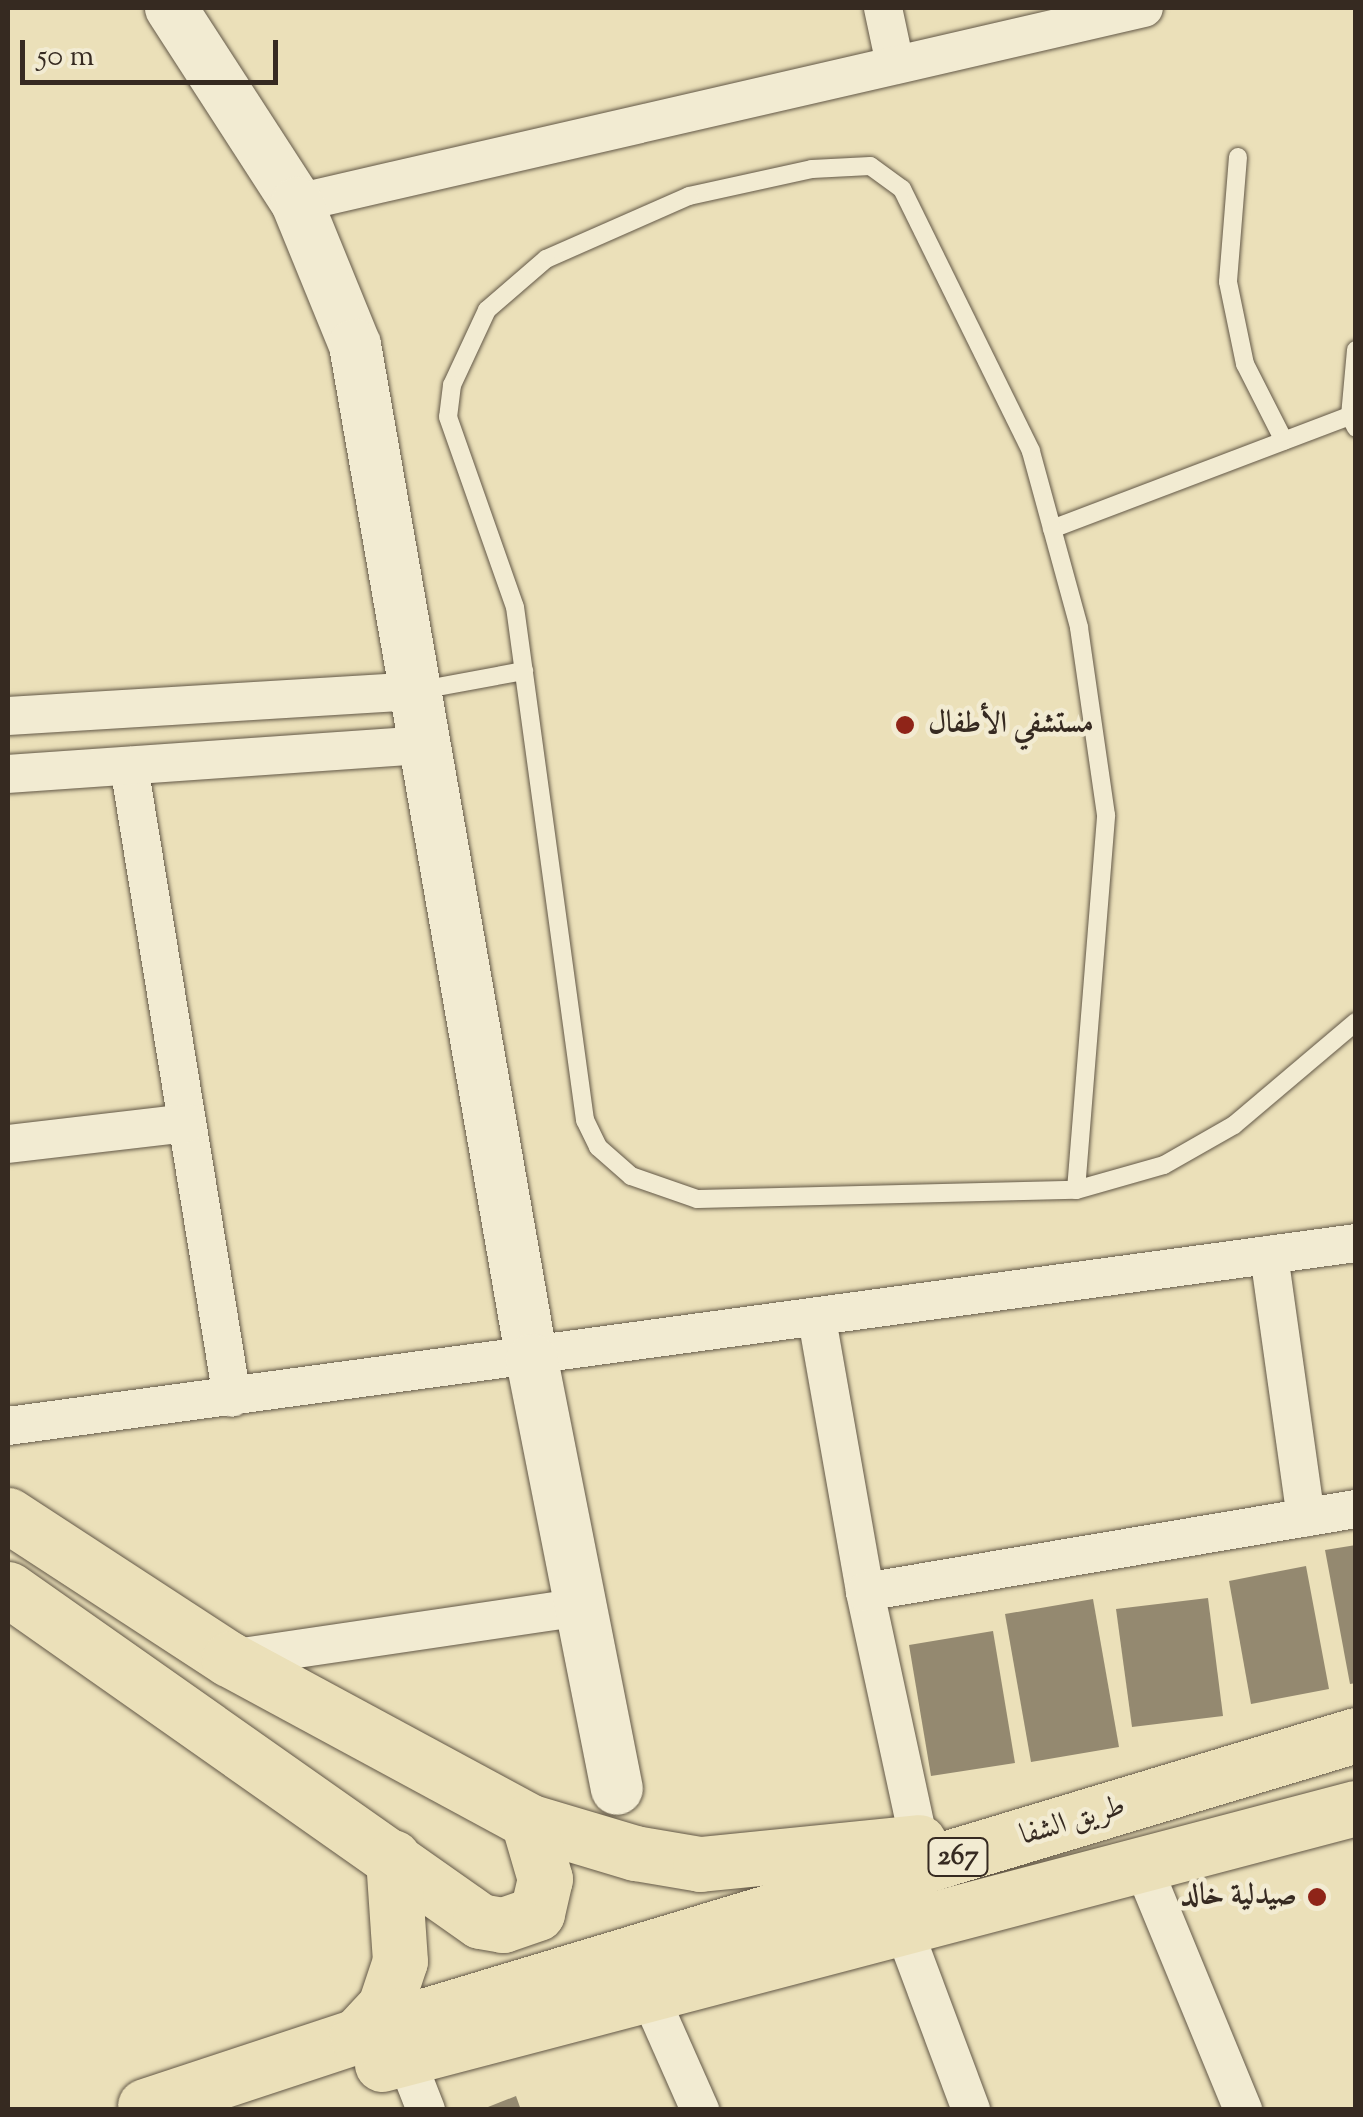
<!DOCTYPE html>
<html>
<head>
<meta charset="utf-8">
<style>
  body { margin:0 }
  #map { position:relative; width:1363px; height:2117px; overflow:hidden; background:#ebe0b9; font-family:"Sorts Mill Goudy",Amiri,serif }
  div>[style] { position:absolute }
  .building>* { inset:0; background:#948970 }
  .roads { filter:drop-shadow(0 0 2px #635847) drop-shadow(0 0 2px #635847) }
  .lane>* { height:18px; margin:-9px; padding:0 9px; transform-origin:9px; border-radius:9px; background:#f2ebd2 }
  .street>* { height:38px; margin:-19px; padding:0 19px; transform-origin:19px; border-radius:19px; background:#f2ebd2 }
  .secondary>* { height:52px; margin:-26px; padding:0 26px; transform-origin:26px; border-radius:26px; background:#f2ebd2 }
  .primary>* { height:55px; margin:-27.5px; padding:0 27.5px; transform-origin:27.5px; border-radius:27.5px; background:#ebe0b9 }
  .dots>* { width:28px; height:28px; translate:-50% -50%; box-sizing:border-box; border:5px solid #f2ebd2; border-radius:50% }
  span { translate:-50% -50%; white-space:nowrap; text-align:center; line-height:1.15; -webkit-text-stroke:9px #f2ebd2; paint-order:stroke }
  .shield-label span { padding:2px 8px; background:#f2ebd2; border:2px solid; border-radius:8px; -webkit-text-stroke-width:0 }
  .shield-label { font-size:28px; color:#362a21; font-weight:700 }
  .poi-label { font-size:30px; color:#362a21; font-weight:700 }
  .left { translate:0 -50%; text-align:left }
  .right { translate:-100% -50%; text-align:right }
  .street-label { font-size:30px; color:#362a21 }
  .frame { position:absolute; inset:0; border:10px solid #362a21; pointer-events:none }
  .scale { position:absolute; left:20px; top:40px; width:258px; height:45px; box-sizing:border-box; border:5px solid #362a21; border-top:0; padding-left:12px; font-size:30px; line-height:35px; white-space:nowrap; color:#362a21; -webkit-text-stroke:8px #f2ebd2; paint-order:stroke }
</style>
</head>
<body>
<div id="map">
  <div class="building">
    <i style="clip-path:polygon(1356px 1545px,1356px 1683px,1350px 1684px,1325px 1550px)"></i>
    <i style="clip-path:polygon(1306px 1566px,1329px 1689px,1251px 1704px,1229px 1581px)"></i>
    <i style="clip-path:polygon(1208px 1598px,1223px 1716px,1132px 1727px,1116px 1609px)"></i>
    <i style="clip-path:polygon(1093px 1599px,1119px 1747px,1031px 1762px,1005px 1614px)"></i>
    <i style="clip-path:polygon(993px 1631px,1015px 1763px,931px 1776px,909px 1645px)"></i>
    <i style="clip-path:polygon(516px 2096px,521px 2110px,483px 2110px,483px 2109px)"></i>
  </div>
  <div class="roads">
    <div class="lane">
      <i style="left:1238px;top:157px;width:125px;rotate:94.6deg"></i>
      <i style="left:1228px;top:282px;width:84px;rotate:78.3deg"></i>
      <i style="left:1245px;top:364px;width:86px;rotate:63.1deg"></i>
      <i style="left:1356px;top:350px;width:66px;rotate:95.2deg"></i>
      <i style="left:1350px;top:416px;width:13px;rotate:63deg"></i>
      <i style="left:1052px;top:529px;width:319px;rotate:-20.8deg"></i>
      <i style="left:421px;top:690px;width:105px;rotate:-10.5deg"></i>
      <i style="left:1076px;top:1190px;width:376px;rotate:-85.4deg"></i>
      <i style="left:1106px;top:815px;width:190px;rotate:-98.2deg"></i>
      <i style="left:1079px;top:627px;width:182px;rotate:-105.3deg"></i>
      <i style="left:1031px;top:451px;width:292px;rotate:-116.2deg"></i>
      <i style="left:902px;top:189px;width:39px;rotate:-144deg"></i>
      <i style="left:870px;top:166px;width:58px;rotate:177deg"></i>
      <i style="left:812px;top:169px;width:126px;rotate:167.6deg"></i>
      <i style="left:689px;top:196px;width:156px;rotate:156.2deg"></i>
      <i style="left:546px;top:259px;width:78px;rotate:139.2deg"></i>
      <i style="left:487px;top:310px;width:83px;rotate:115deg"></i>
      <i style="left:452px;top:385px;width:32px;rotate:97deg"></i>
      <i style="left:448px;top:417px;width:201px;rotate:70.6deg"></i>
      <i style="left:515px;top:607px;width:518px;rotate:82.23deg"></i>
      <i style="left:585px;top:1120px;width:30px;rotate:64deg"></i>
      <i style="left:598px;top:1147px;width:44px;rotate:41.3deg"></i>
      <i style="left:631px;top:1176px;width:70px;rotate:19.2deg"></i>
      <i style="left:697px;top:1199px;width:379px;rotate:-1.4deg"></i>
      <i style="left:1076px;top:1190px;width:91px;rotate:-15.9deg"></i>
      <i style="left:1164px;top:1165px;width:81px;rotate:-29.7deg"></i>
      <i style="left:1234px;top:1125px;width:160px;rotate:-40.2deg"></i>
    </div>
    <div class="street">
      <i style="left:883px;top:8px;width:57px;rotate:77.9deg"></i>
      <i style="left:297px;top:203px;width:869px;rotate:-12.96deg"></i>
      <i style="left:8px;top:716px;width:408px;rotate:-3.5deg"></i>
      <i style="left:129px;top:766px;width:640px;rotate:80.74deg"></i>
      <i style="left:8px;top:774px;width:417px;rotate:-4deg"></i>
      <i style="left:8px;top:1144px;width:180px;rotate:-6.7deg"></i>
      <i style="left:1269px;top:1255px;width:265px;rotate:82deg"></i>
      <i style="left:817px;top:1319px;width:277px;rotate:80deg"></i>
      <i style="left:865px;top:1592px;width:256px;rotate:77.8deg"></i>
      <i style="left:8px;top:1426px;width:1360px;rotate:-7.73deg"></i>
      <i style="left:865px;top:1592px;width:498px;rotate:-9.6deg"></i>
      <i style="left:229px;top:1659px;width:358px;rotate:-8.4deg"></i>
      <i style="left:1143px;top:1867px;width:263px;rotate:67.6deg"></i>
      <i style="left:902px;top:1925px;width:197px;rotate:69.5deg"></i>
      <i style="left:650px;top:1997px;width:124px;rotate:66.1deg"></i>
      <i style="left:406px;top:2059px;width:55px;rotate:68.6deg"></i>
    </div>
    <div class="secondary">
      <i style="left:171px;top:8px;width:232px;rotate:57.1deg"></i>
      <i style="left:297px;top:203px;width:153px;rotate:67.8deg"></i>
      <i style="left:355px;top:345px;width:1030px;rotate:80.11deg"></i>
      <i style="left:532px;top:1360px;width:437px;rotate:78.8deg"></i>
    </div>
    <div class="primary">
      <i style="left:8px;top:1515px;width:264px;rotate:33.1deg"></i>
      <i style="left:229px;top:1659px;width:340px;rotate:28.4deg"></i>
      <i style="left:528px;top:1821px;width:112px;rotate:16.7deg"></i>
      <i style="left:635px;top:1853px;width:66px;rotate:9.6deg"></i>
      <i style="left:700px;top:1864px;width:220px;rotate:-5.7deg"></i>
      <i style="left:8px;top:1589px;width:577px;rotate:35.12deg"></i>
      <i style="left:480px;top:1921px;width:23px;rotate:10deg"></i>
      <i style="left:503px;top:1925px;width:36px;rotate:-19deg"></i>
      <i style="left:537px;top:1913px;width:35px;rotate:-77deg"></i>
      <i style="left:545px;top:1879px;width:60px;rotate:-106.3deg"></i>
      <i style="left:357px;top:2036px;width:41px;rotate:-47deg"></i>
      <i style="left:385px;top:2006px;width:47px;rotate:-71.6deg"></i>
      <i style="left:400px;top:1961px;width:104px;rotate:-93.9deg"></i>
      <i style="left:382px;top:2064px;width:1007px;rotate:-14.73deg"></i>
      <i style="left:145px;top:2106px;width:223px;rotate:-18.3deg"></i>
      <i style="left:357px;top:2036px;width:1043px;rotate:-16.77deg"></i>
    </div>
  </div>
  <div class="dots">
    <i style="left:905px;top:725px;background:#8f2418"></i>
    <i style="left:1317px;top:1897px;background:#8f2418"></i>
  </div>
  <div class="shield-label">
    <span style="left:958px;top:1857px">267</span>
  </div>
  <div class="poi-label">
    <span class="left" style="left:928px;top:725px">مستشفي الأطفال</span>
    <span class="right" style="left:1297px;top:1897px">صيدلية خالد</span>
  </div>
  <div class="street-label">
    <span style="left:1073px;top:1822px;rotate:-17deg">طريق الشفا</span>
  </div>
  <div class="frame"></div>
  <div class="scale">50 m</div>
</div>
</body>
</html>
